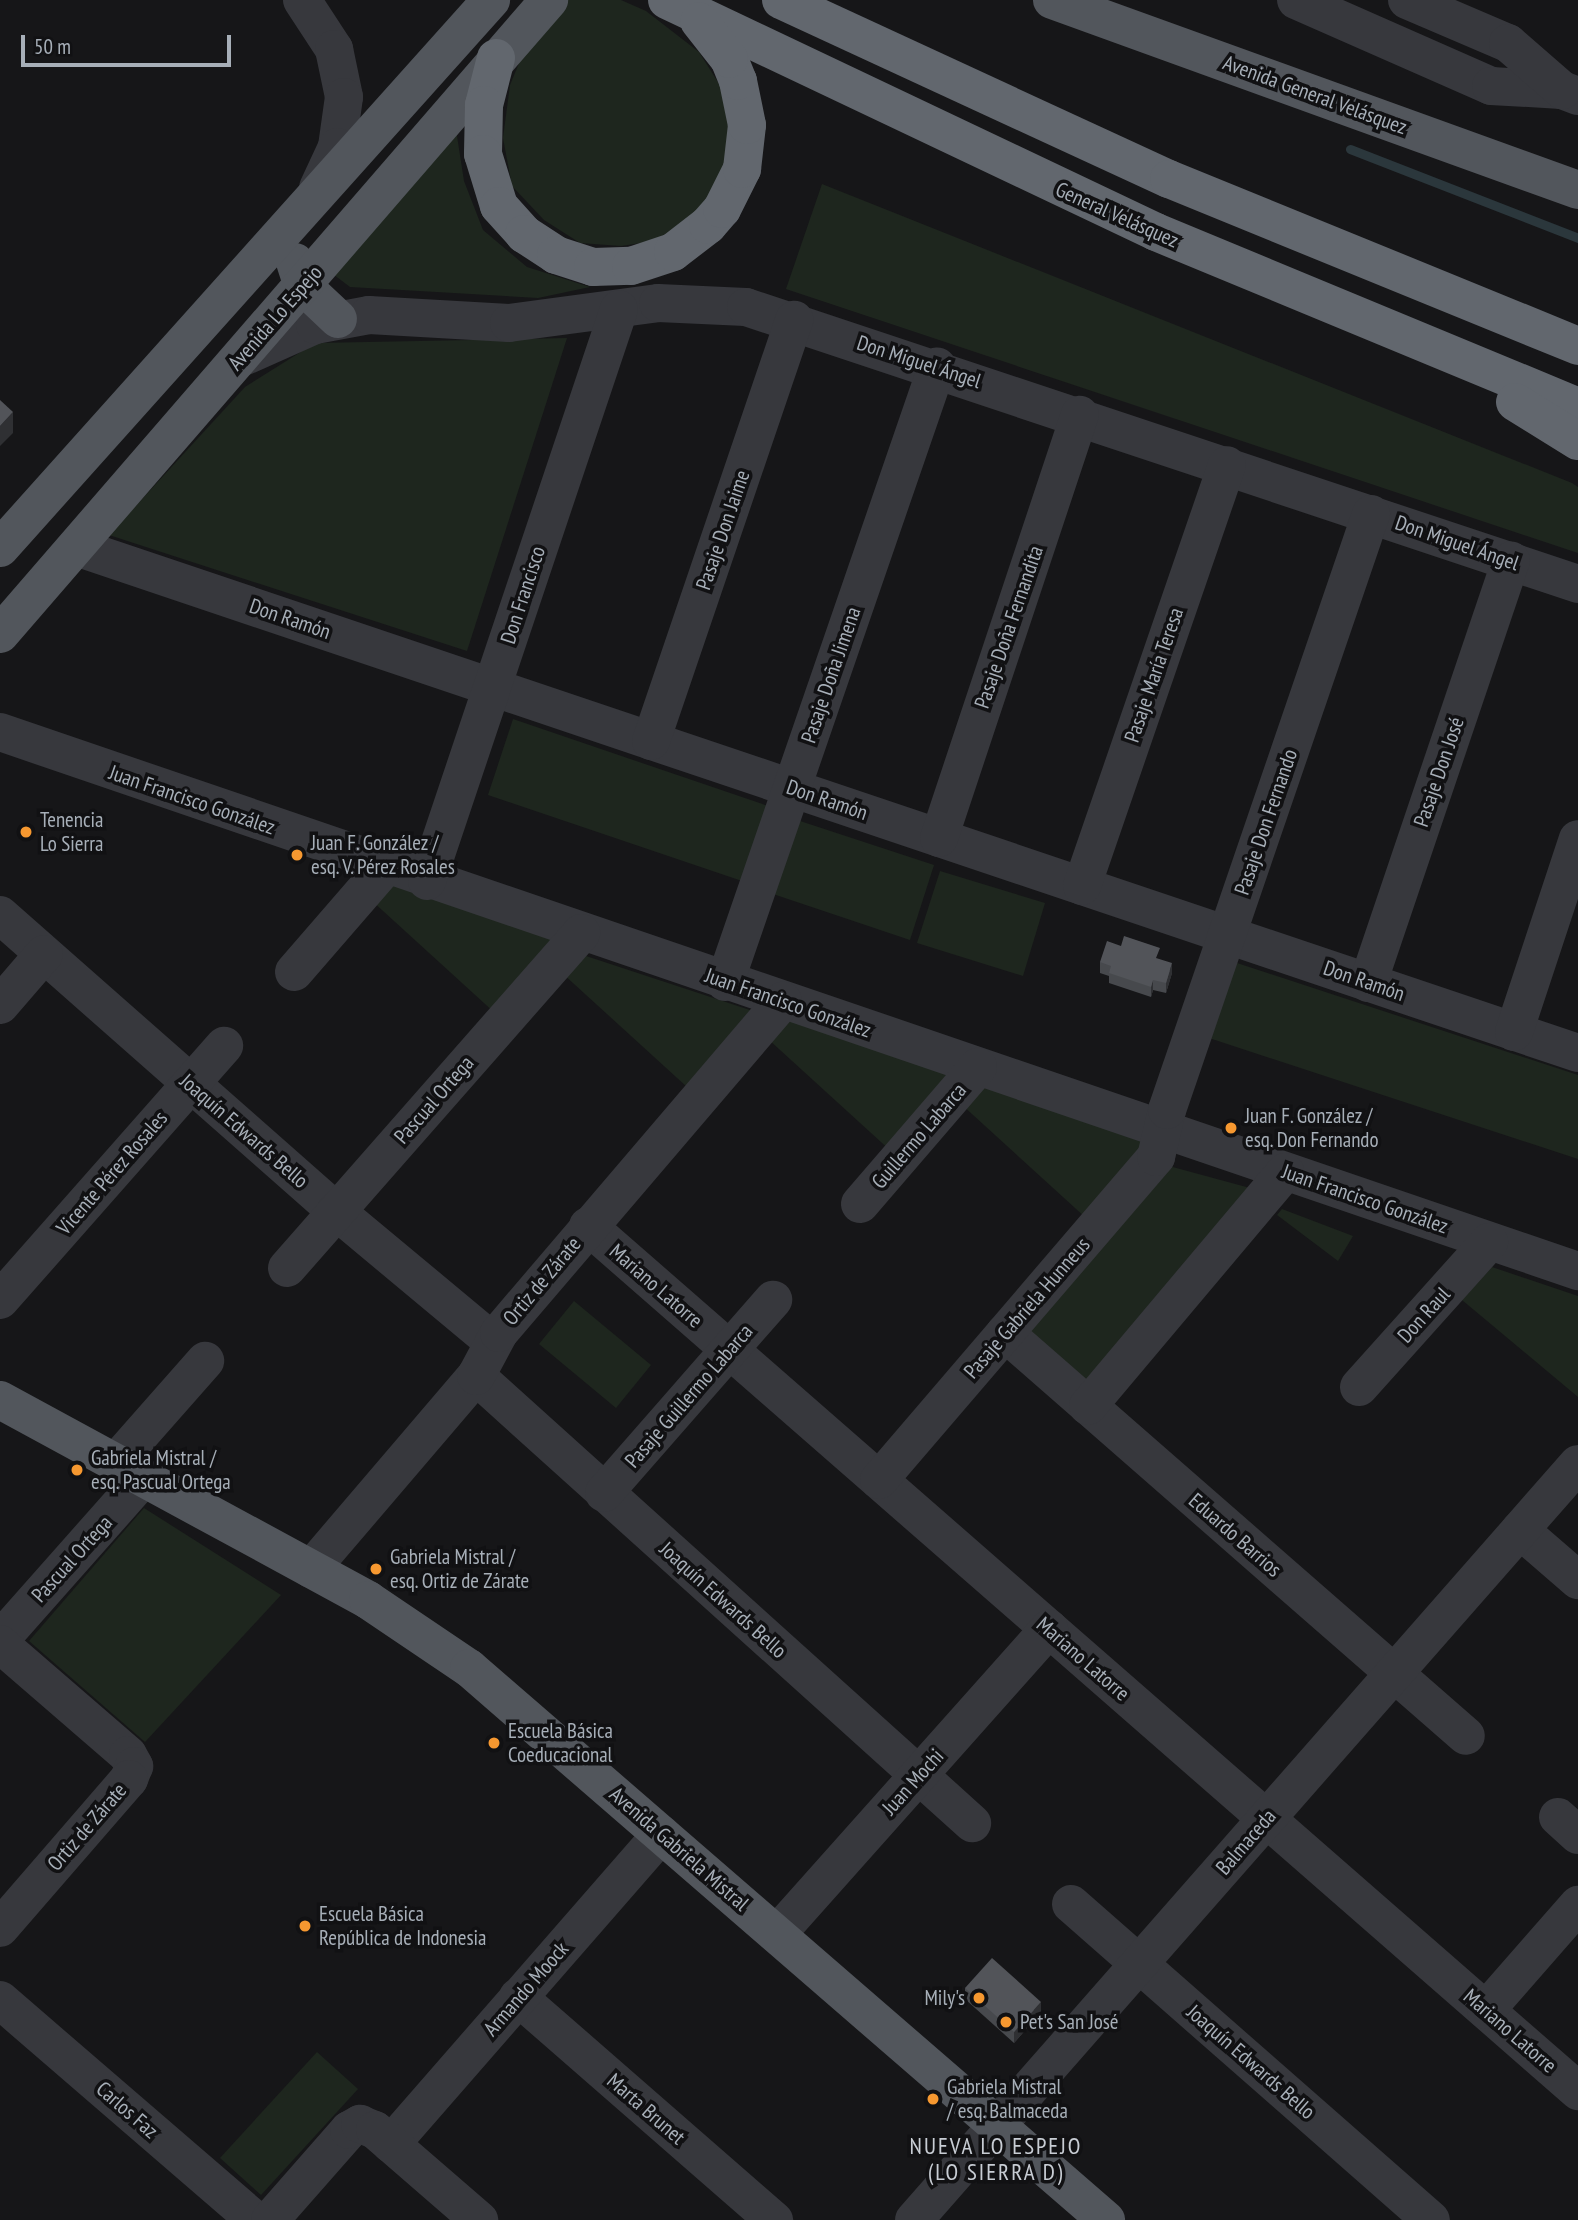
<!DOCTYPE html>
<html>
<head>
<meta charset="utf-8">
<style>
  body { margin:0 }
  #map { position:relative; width:1578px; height:2220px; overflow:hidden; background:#161618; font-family:"PT Sans Narrow",sans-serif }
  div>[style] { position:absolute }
  .green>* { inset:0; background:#1e261e }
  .stream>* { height:9px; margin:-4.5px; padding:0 4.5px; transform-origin:4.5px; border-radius:4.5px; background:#2b373c }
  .minor>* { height:38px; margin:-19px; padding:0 19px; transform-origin:19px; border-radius:19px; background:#37383d }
  .major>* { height:38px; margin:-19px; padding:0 19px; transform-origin:19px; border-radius:19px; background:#52565c }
  .highway>* { height:38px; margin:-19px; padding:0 19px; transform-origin:19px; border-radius:19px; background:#62676e }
  .wall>* { inset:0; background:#47494d }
  .shaded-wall>* { inset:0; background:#2f3033 }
  .building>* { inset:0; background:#525459 }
  .dots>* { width:19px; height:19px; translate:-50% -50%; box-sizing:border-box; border:4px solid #111113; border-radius:50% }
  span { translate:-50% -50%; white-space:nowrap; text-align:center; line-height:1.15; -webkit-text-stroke:7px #111113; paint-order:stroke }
  .street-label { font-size:21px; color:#a7afb8 }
  .poi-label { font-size:21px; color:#a7afb8 }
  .left { translate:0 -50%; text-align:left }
  .right { translate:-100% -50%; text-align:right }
  .neighbourhood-label { font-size:23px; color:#c8cdd4; letter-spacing:2px }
  .scale { position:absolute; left:21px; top:35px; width:210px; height:32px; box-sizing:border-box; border:4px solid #a7afb8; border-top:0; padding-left:9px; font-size:21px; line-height:24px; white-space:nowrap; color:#a7afb8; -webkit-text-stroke:5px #111113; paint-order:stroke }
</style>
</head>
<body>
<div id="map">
  <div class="green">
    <i style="clip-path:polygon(561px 0,621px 0,646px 11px,699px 52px,728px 98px,733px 148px,716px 194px,684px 223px,654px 241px,621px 246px,580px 243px,544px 220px,512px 186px,503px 138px,510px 85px,532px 32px)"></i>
    <i style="clip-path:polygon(460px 110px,457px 136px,464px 181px,483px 230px,527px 267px,590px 287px,538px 298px,350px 287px,325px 268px)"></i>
    <i style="clip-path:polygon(822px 184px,1572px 483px,1578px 487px,1578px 553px,786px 289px)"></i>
    <i style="clip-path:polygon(567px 338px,467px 651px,109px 535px,245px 387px,315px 343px)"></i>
    <i style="clip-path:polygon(513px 719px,771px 807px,745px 882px,488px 795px)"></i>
    <i style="clip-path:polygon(797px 820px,934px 865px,910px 940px,773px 894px)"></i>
    <i style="clip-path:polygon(940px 871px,1045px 903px,1023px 976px,917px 943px)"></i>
    <i style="clip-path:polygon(389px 880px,565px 938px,496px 1014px,371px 900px)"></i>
    <i style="clip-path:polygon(580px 954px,756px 1012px,687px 1087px,562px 973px)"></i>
    <i style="clip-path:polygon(1234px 962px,1578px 1075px,1578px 1159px,1209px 1038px)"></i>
    <i style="clip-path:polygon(786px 1019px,962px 1077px,893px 1153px,768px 1039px)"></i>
    <i style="clip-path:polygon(978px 1084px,1154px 1142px,1086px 1218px,961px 1104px)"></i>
    <i style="clip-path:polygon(1169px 1166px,1250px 1188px,1087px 1385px,1022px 1331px)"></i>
    <i style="clip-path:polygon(1282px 1209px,1353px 1236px,1338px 1261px,1277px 1215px)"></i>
    <i style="clip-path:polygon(1492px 1267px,1578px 1296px,1578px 1397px,1462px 1300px)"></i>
    <i style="clip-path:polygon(574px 1301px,651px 1365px,616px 1408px,539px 1344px)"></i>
    <i style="clip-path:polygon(144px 1508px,281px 1595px,145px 1742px,29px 1641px)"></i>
    <i style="clip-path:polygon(317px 2052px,358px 2089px,261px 2195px,220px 2158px)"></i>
  </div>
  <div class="stream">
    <i style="left:1350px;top:149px;width:245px;rotate:21.3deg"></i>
  </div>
  <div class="minor">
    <i style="left:302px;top:0;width:59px;rotate:56.9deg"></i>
    <i style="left:334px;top:49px;width:49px;rotate:78.2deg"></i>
    <i style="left:344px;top:97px;width:50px;rotate:98deg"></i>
    <i style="left:337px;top:147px;width:45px;rotate:114.9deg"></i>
    <i style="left:1296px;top:0;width:213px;rotate:23.8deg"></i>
    <i style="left:1491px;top:86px;width:71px;rotate:3.2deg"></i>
    <i style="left:1562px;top:90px;width:17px;rotate:21deg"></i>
    <i style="left:1407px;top:0;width:110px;rotate:23.1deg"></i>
    <i style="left:1508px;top:43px;width:72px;rotate:41deg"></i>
    <i style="left:243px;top:357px;width:79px;rotate:-24deg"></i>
    <i style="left:315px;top:325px;width:55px;rotate:-10.5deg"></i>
    <i style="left:369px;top:315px;width:140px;rotate:3.3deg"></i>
    <i style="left:509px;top:323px;width:150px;rotate:-7.6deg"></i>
    <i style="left:658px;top:303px;width:88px;rotate:2.6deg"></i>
    <i style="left:746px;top:307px;width:877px;rotate:18.41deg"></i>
    <i style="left:76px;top:547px;width:1585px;rotate:18.62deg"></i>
    <i style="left:0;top:732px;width:1668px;rotate:18.86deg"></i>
    <i style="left:651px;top:741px;width:445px;rotate:-71.2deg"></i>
    <i style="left:939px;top:838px;width:446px;rotate:-71.6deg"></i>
    <i style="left:427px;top:881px;width:603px;rotate:-71.44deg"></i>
    <i style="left:1082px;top:886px;width:445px;rotate:-71deg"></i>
    <i style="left:0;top:915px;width:448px;rotate:41.4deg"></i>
    <i style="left:336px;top:1211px;width:204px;rotate:39.8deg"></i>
    <i style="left:294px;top:972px;width:139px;rotate:-49.1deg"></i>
    <i style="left:725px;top:982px;width:651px;rotate:-70.98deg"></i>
    <i style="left:1368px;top:983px;width:446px;rotate:-71.3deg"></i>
    <i style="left:0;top:1005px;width:67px;rotate:-49.2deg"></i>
    <i style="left:1514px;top:1032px;width:203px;rotate:-71.7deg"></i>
    <i style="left:860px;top:1204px;width:181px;rotate:-49.3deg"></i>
    <i style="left:588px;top:1226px;width:1315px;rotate:41.14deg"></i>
    <i style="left:287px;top:1268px;width:446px;rotate:-48.7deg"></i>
    <i style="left:0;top:1300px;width:339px;rotate:-48.6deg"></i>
    <i style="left:1005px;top:1333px;width:612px;rotate:41.16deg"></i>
    <i style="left:476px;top:1376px;width:668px;rotate:42.03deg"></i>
    <i style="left:1359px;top:1387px;width:195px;rotate:-48.1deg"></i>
    <i style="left:1088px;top:1406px;width:306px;rotate:-49.9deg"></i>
    <i style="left:116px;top:1462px;width:135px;rotate:-48.6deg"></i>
    <i style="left:879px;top:1480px;width:426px;rotate:-49.4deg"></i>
    <i style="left:1156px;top:1157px;width:48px;rotate:-76.8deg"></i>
    <i style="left:1167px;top:1110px;width:630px;rotate:-71.1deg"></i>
    <i style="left:604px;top:1493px;width:257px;rotate:-48.8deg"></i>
    <i style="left:1520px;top:1530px;width:77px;rotate:40.8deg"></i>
    <i style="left:311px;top:1569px;width:254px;rotate:-49.5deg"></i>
    <i style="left:476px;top:1376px;width:49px;rotate:-61.9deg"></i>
    <i style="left:499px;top:1333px;width:437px;rotate:-49.5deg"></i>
    <i style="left:0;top:1640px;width:217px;rotate:-48.5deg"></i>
    <i style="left:0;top:1644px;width:169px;rotate:40.9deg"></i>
    <i style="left:128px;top:1755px;width:13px;rotate:61deg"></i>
    <i style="left:134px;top:1766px;width:14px;rotate:111deg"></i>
    <i style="left:129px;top:1779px;width:197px;rotate:130.9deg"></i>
    <i style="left:1558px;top:1817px;width:27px;rotate:42deg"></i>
    <i style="left:1071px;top:1904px;width:479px;rotate:41.3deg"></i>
    <i style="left:777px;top:1934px;width:409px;rotate:-48.3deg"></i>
    <i style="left:518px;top:1997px;width:340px;rotate:41.1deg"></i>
    <i style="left:0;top:2000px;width:337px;rotate:40.8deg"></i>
    <i style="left:1486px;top:2010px;width:140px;rotate:-48.8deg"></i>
    <i style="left:391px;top:2144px;width:411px;rotate:-48.9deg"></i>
    <i style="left:270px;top:2220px;width:120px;rotate:-48.7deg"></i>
    <i style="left:349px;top:2130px;width:13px;rotate:-29deg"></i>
    <i style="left:360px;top:2124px;width:16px;rotate:22deg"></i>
    <i style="left:375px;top:2130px;width:138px;rotate:40.9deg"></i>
    <i style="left:914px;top:2220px;width:1006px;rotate:-48.71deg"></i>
  </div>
  <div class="major">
    <i style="left:1052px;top:0;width:559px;rotate:19.86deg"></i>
    <i style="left:295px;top:262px;width:25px;rotate:72deg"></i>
    <i style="left:303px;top:286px;width:48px;rotate:43.3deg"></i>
    <i style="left:0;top:548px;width:736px;rotate:-48.14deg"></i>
    <i style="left:0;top:634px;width:839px;rotate:-49.11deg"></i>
    <i style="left:0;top:1400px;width:419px;rotate:28.5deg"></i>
    <i style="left:368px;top:1600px;width:122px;rotate:34deg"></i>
    <i style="left:469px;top:1668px;width:843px;rotate:40.91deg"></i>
  </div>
  <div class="highway">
    <i style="left:667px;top:0;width:541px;rotate:25.38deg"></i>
    <i style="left:1156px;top:232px;width:457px;rotate:22.5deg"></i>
    <i style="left:781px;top:0;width:427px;rotate:24.8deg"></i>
    <i style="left:1169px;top:179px;width:442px;rotate:22.2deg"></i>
    <i style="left:496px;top:58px;width:49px;rotate:104.3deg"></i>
    <i style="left:484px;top:105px;width:49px;rotate:91.2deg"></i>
    <i style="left:483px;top:154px;width:54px;rotate:72.9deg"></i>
    <i style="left:499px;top:206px;width:38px;rotate:48deg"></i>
    <i style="left:524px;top:234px;width:38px;rotate:33deg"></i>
    <i style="left:556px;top:255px;width:39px;rotate:18deg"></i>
    <i style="left:593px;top:267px;width:38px;rotate:-2deg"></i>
    <i style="left:631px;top:266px;width:44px;rotate:-18.4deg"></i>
    <i style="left:673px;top:252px;width:44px;rotate:-37.6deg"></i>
    <i style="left:708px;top:225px;width:21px;rotate:-49deg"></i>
    <i style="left:722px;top:209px;width:45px;rotate:-63.4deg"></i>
    <i style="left:742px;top:169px;width:44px;rotate:-83.5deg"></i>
    <i style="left:747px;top:125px;width:45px;rotate:-101.6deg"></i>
    <i style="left:738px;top:81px;width:24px;rotate:-112deg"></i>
    <i style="left:729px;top:59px;width:48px;rotate:-128.3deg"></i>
    <i style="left:1515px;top:402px;width:74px;rotate:31.8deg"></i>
  </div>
  <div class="wall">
    <i style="clip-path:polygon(1159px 959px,1172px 973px,1166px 993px,1153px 990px,1151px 997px,1109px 983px,1109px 976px,1100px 973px,1100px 962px)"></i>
    <i style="clip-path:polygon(965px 1988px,1041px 2012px,1014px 2043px,965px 1999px)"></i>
  </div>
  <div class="shaded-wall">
    <i style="clip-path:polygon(13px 412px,13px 433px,0 446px,0 426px)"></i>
    <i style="clip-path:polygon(1172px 963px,1172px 973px,1166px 993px,1166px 983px)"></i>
    <i style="clip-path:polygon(1153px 980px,1153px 990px,1151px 997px,1151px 987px)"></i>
    <i style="clip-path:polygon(1041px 2002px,1041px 2012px,1014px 2043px,1014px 2032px)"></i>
  </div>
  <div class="building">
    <i style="clip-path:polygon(0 400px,13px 412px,0 426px)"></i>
    <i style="clip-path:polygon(1124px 936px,1160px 948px,1156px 958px,1172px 963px,1166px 983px,1153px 980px,1151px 987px,1109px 973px,1111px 966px,1100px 962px,1107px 941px,1121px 946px)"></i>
    <i style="clip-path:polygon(992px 1958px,1041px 2002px,1014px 2032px,965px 1988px)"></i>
  </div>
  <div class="dots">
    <i style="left:26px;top:832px;background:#f69830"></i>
    <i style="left:297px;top:855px;background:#f69830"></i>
    <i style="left:1231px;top:1128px;background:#f69830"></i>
    <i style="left:77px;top:1470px;background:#f69830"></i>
    <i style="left:376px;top:1569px;background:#f69830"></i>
    <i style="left:494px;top:1743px;background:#f69830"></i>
    <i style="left:305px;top:1926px;background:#f69830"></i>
    <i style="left:979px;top:1998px;background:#f69830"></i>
    <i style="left:1006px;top:2022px;background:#f69830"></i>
    <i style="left:933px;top:2099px;background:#f69830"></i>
  </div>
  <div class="street-label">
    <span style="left:1315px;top:95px;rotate:20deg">Avenida General Velásquez</span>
    <span style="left:1117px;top:215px;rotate:24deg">General Velásquez</span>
    <span style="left:275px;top:318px;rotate:-49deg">Avenida Lo Espejo</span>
    <span style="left:919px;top:362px;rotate:18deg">Don Miguel Ángel</span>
    <span style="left:723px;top:530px;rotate:-71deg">Pasaje Don Jaime</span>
    <span style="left:1457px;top:543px;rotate:19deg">Don Miguel Ángel</span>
    <span style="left:523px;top:595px;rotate:-72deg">Don Francisco</span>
    <span style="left:290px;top:619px;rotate:19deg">Don Ramón</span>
    <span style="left:1009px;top:627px;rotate:-71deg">Pasaje Doña Fernandita</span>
    <span style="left:831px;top:675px;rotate:-71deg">Pasaje Doña Jimena</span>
    <span style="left:1154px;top:675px;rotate:-71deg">Pasaje María Teresa</span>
    <span style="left:1439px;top:772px;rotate:-71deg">Pasaje Don José</span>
    <span style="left:192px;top:800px;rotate:19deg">Juan Francisco González</span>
    <span style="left:827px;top:800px;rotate:19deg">Don Ramón</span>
    <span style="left:1266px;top:822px;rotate:-71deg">Pasaje Don Fernando</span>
    <span style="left:1364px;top:981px;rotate:19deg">Don Ramón</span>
    <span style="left:788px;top:1003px;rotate:19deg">Juan Francisco González</span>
    <span style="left:434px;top:1100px;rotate:-49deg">Pascual Ortega</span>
    <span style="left:244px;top:1131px;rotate:41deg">Joaquín Edwards Bello</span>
    <span style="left:919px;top:1136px;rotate:-49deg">Guillermo Labarca</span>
    <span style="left:112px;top:1173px;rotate:-49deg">Vicente Pérez Rosales</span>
    <span style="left:1365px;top:1199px;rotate:19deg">Juan Francisco González</span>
    <span style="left:542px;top:1281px;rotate:-50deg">Ortiz de Zárate</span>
    <span style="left:656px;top:1286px;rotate:41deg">Mariano Latorre</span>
    <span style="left:1027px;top:1308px;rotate:-49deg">Pasaje Gabriela Hunneus</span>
    <span style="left:1424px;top:1315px;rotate:-48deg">Don Raul</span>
    <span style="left:689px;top:1396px;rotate:-49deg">Pasaje Guillermo Labarca</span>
    <span style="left:1235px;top:1535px;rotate:41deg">Eduardo Barrios</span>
    <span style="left:72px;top:1559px;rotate:-48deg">Pascual Ortega</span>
    <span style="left:723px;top:1600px;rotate:42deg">Joaquín Edwards Bello</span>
    <span style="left:1083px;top:1659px;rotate:41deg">Mariano Latorre</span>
    <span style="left:913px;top:1782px;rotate:-48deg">Juan Mochi</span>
    <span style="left:87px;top:1827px;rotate:-49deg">Ortiz de Zárate</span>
    <span style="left:1246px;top:1842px;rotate:-49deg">Balmaceda</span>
    <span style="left:679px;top:1849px;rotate:41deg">Avenida Gabriela Mistral</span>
    <span style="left:526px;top:1989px;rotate:-49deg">Armando Moock</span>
    <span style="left:1510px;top:2031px;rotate:41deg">Mariano Latorre</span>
    <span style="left:1251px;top:2062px;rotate:41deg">Joaquín Edwards Bello</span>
    <span style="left:646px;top:2109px;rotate:41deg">Marta Brunet</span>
    <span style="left:127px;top:2110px;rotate:41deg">Carlos Faz</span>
  </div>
  <div class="poi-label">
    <span class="left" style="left:40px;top:832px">Tenencia<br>Lo Sierra</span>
    <span class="left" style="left:311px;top:855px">Juan F. González /<br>esq. V. Pérez Rosales</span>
    <span class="left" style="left:1245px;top:1128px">Juan F. González /<br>esq. Don Fernando</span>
    <span class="left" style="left:91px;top:1470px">Gabriela Mistral /<br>esq. Pascual Ortega</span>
    <span class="left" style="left:390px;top:1569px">Gabriela Mistral /<br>esq. Ortiz de Zárate</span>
    <span class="left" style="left:508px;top:1743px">Escuela Básica<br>Coeducacional</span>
    <span class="left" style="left:319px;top:1926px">Escuela Básica<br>República de Indonesia</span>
    <span class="right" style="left:965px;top:1998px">Mily's</span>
    <span class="left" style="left:1020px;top:2022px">Pet's San José</span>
    <span class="left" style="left:947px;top:2099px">Gabriela Mistral<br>/ esq. Balmaceda</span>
  </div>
  <div class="neighbourhood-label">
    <span style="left:996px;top:2159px">NUEVA LO ESPEJO<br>(LO SIERRA D)</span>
  </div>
  <div class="scale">50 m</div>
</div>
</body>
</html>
